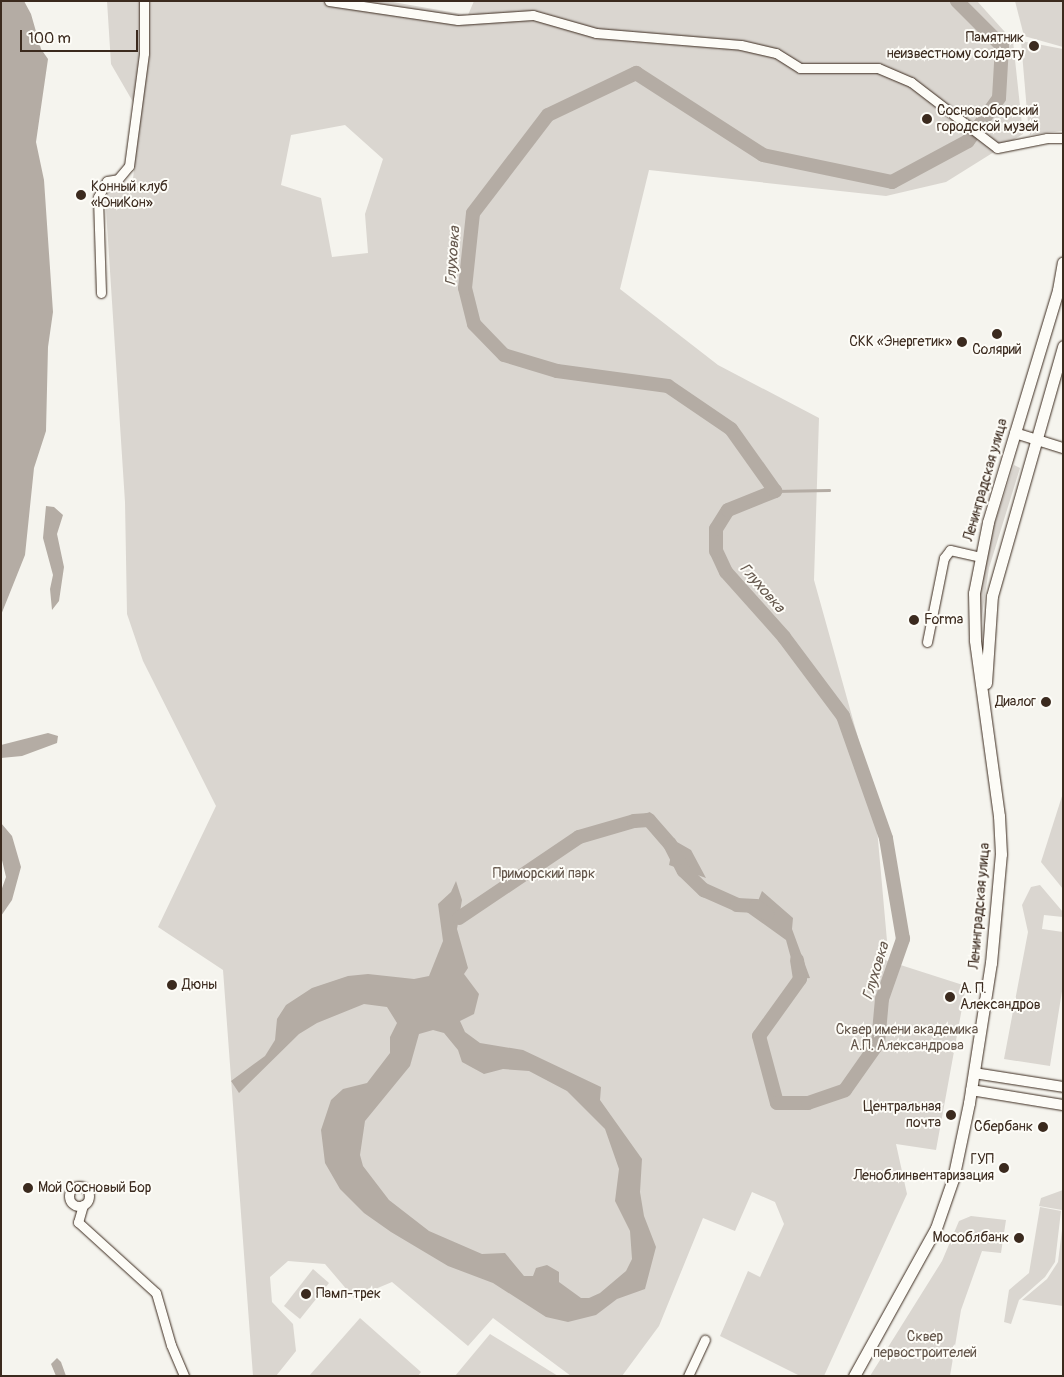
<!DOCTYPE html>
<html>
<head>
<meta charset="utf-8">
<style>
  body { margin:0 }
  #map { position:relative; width:1064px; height:1377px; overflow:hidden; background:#f5f4ee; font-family:Pangolin,sans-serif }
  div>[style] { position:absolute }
  .green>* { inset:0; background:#dad6d0 }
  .water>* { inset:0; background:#b4aca4 }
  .stream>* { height:2.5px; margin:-1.25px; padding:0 1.25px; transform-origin:1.25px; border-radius:1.25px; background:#b4aca4 }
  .river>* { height:14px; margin:-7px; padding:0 7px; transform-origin:7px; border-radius:7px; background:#b4aca4 }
  .roads { filter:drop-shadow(0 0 1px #3b2a1e) drop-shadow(0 0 1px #3b2a1e) }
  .minor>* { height:9px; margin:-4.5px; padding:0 4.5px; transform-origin:4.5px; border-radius:4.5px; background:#fdfcf7 }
  .minor>.ring { margin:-4.5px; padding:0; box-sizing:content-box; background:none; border:9px solid #fdfcf7; border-radius:50% }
  .tertiary>* { height:10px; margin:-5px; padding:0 5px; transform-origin:5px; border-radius:5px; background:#fdfcf7 }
  .secondary>* { height:11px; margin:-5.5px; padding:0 5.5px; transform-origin:5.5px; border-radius:5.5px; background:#fdfcf7 }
  .dots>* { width:14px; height:14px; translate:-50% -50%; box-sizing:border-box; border:2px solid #fdfcf7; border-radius:50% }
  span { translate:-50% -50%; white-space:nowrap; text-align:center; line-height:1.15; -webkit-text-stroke:4px #fdfcf7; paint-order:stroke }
  .poi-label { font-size:14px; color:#3b2a1e }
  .right { translate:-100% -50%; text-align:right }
  .left { translate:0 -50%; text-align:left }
  .street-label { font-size:14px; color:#3b2a1e }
  .park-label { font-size:14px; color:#63554a }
  .water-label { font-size:15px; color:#65584d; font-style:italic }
  .frame { position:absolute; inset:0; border:2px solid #3b2a1e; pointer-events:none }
  .scale { position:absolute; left:20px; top:30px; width:118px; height:22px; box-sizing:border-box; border:2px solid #3b2a1e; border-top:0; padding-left:6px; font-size:15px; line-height:18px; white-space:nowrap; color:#3b2a1e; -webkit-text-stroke:4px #fdfcf7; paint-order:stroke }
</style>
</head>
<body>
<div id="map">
  <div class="green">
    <i style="clip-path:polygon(evenodd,107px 1px,387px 1px,468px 15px,474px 1px,977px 1px,1013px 41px,1023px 134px,946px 182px,886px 196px,649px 170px,620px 289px,718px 365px,819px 418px,814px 580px,874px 795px,888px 952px,885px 960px,966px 986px,936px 1150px,896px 1144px,907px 1194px,824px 1376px,800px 1376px,720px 1336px,748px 1271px,760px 1277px,784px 1224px,775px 1202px,752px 1192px,735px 1231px,703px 1218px,659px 1326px,622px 1376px,571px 1376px,493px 1318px,468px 1346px,392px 1282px,354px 1298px,325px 1264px,288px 1261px,270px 1277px,272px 1302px,293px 1324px,296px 1351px,276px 1376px,253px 1376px,223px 970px,158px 927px,216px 806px,143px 661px,127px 614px,125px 502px,105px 194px,133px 179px,140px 114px,111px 64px,107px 1px,345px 125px,383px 159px,365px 214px,368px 253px,332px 257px,321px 198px,281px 185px,291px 135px,345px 125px)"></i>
    <i style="clip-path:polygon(1015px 1px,1063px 1px,1063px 47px,1024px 36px)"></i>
    <i style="clip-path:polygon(1021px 41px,1063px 49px,1063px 131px,1029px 135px)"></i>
    <i style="clip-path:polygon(1014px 465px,1020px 468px,989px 568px,980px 629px,980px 593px,988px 543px)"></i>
    <i style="clip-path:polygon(1063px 793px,1063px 889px,1041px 862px)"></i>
    <i style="clip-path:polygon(1040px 885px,1063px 912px,1063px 917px,1044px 915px,1042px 929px,1063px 932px,1063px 985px,1050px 1066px,1004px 1059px,1028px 932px,1022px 905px,1031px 887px)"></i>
    <i style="clip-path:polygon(1063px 1190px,1062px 1210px,1039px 1206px,1041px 1198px)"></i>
    <i style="clip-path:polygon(1040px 1207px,1061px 1211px,1055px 1262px,1045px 1277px,1019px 1300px,1011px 1324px,1004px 1322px,1009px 1290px,1029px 1273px)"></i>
    <i style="clip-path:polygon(971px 1216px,1006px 1220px,1001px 1253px,982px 1251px,961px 1310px,950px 1376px,870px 1376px,942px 1261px,959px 1221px)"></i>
    <i style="clip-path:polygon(1063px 1222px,1063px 1306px,1022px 1300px,1047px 1279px,1058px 1262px)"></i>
    <i style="clip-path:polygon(313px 1269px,329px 1283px,300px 1319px,284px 1306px)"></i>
    <i style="clip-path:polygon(360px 1318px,421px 1372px,418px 1376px,309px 1376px)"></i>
    <i style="clip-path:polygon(490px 1334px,558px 1376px,455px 1376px)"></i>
  </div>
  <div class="water">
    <i style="clip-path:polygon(1px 1px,24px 1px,31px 14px,41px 49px,48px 59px,36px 142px,44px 180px,53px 312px,48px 347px,46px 431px,34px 468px,25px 555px,1px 615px)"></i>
    <i style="clip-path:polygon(46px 506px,54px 507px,63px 515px,57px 534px,64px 567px,59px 601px,52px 610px,50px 589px,53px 575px,43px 538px)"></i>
    <i style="clip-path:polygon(48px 733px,58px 736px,57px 743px,22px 756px,1px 758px,1px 745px)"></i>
    <i style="clip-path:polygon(650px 812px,670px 838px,691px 850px,706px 878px,669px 865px,672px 851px,663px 846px,662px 832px,644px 814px)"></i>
    <i style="clip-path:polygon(1px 823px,12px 836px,21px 867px,12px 900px,1px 916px,1px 891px,6px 877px,1px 856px)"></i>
    <i style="clip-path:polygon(evenodd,456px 881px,462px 900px,457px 929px,468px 968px,464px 974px,479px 994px,474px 1014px,460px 1021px,465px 1032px,480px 1043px,523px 1050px,601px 1087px,600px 1100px,642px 1159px,640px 1192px,644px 1216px,656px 1247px,645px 1289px,617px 1299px,596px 1315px,568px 1322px,546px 1317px,493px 1283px,448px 1266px,391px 1232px,364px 1213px,340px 1189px,325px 1163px,321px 1130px,331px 1100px,343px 1089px,367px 1083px,390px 1053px,390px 1037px,397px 1023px,387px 1007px,364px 1004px,317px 1023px,299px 1034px,239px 1093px,231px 1081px,265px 1056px,275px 1040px,277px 1019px,286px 1005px,312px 988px,348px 976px,368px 974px,414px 979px,429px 976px,443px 941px,438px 904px,451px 892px,456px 881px,433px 1030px,444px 1033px,458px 1050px,462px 1062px,484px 1074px,503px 1069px,529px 1071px,567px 1091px,605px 1129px,619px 1169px,615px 1201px,630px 1231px,632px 1259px,626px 1271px,600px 1293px,589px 1298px,581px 1298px,559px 1282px,559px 1272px,547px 1265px,536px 1268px,533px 1276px,524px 1276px,505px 1253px,482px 1254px,429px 1231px,389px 1200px,363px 1166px,360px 1155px,365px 1121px,410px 1066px,419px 1034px,433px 1030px)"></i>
    <i style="clip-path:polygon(762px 891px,793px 918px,792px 929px,810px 978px,800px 979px,795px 973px,786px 940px,737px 905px,756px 906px)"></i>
    <i style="clip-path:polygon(57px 1358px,61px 1362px,66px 1376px,56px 1376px,51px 1364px)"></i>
  </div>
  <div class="stream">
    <i style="left:775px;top:491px;width:54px;rotate:-1.1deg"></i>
  </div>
  <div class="river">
    <i style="left:459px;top:918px;width:145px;rotate:-34deg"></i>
    <i style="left:579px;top:837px;width:57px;rotate:-16.2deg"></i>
    <i style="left:634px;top:821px;width:15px;rotate:-4deg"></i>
    <i style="left:649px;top:820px;width:32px;rotate:49deg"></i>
    <i style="left:670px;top:844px;width:30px;rotate:63deg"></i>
    <i style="left:684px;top:871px;width:28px;rotate:44deg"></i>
    <i style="left:704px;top:890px;width:36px;rotate:24deg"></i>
    <i style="left:737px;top:905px;width:19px;rotate:3deg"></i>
    <i style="left:756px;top:906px;width:14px;rotate:36deg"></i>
    <i style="left:797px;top:960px;width:19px;rotate:81deg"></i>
    <i style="left:800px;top:979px;width:70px;rotate:125.7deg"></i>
    <i style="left:759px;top:1036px;width:69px;rotate:75deg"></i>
    <i style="left:777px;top:1103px;width:31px"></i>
    <i style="left:808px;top:1103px;width:39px;rotate:-19deg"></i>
    <i style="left:845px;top:1090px;width:57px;rotate:-54.9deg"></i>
    <i style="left:878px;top:1043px;width:44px;rotate:-84.8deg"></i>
    <i style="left:882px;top:999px;width:64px;rotate:-70.7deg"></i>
    <i style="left:903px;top:939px;width:102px;rotate:-99.6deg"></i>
    <i style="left:886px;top:838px;width:129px;rotate:-109.4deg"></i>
    <i style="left:843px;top:716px;width:99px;rotate:-126.8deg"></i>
    <i style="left:784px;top:637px;width:87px;rotate:-131.7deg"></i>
    <i style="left:726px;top:572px;width:23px;rotate:-115deg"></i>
    <i style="left:716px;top:551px;width:22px;rotate:-90deg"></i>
    <i style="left:716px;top:529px;width:22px;rotate:-58deg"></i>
    <i style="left:728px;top:510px;width:51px;rotate:-22deg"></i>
    <i style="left:775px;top:491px;width:76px;rotate:-125.4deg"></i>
    <i style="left:731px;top:429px;width:76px;rotate:-145.7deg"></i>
    <i style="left:668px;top:386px;width:112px;rotate:-172.3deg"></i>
    <i style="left:557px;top:371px;width:55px;rotate:-163.2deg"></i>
    <i style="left:504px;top:355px;width:43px;rotate:-134.1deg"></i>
    <i style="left:474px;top:324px;width:37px;rotate:-104deg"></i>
    <i style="left:465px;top:288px;width:75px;rotate:-83.9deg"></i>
    <i style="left:473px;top:213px;width:123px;rotate:-52.6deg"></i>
    <i style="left:548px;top:115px;width:98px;rotate:-25.5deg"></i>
    <i style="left:636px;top:73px;width:151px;rotate:32.8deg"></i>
    <i style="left:763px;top:155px;width:132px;rotate:11.8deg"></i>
    <i style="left:892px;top:182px;width:86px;rotate:-28.3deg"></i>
    <i style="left:968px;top:141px;width:53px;rotate:-54.2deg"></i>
    <i style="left:999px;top:98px;width:52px;rotate:-86.7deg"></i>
    <i style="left:1002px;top:46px;width:64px;rotate:-135deg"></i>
  </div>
  <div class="roads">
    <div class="minor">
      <i style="left:329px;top:1px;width:130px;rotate:8.4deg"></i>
      <i style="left:458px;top:20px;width:75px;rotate:-3.8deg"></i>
      <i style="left:533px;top:15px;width:66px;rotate:15.9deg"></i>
      <i style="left:596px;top:33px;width:145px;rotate:4.7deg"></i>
      <i style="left:741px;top:45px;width:36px;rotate:13deg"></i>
      <i style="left:776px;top:53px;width:28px;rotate:32deg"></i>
      <i style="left:800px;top:68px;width:78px"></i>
      <i style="left:878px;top:68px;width:36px;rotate:23deg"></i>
      <i style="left:911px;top:82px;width:108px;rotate:37.5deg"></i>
      <i style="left:997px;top:148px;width:51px;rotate:-11.3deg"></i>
      <i style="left:1047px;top:138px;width:16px"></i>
      <i style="left:101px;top:293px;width:96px;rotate:-91.8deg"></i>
      <i style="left:98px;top:197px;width:18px;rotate:-61deg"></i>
      <i style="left:107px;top:181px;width:11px;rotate:-10deg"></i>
      <i style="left:118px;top:179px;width:17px;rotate:-50deg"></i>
      <i style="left:129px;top:166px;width:114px;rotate:-82.4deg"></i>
      <i style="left:144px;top:53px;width:52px;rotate:-90deg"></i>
      <i style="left:927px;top:642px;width:86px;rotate:-78.6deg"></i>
      <i style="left:944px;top:558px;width:10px;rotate:-53deg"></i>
      <i style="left:950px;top:550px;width:31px;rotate:13deg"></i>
      <i class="ring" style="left:69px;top:1186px;width:11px;height:11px"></i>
      <i style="left:83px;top:1205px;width:18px;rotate:106deg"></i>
      <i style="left:78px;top:1222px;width:105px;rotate:42.3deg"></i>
      <i style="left:156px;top:1293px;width:54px;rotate:73.9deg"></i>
      <i style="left:171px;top:1345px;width:34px;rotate:67deg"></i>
      <i style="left:688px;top:1376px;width:40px;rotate:-65deg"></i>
    </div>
    <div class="tertiary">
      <i style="left:1015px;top:433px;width:50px;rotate:17.4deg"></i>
      <i style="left:974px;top:1073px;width:90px;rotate:8.9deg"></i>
      <i style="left:971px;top:1090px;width:93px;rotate:9.3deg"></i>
    </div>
    <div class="secondary">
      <i style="left:986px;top:683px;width:87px;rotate:-86.1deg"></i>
      <i style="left:992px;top:596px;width:260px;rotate:-74.1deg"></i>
      <i style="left:854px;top:1376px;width:169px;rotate:-61deg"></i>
      <i style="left:936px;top:1228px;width:52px;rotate:-70.9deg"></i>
      <i style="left:953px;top:1179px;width:78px;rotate:-78.1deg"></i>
      <i style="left:969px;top:1103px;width:142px;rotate:-81.1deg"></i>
      <i style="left:991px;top:963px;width:109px;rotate:-84.8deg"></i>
      <i style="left:1001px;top:854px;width:38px;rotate:-93deg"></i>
      <i style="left:999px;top:816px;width:178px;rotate:-97.8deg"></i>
      <i style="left:975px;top:640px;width:47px;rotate:-91.2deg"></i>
      <i style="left:974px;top:593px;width:72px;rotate:-78.8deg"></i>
      <i style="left:988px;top:522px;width:242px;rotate:-73.2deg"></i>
      <i style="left:1058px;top:290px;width:28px;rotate:-80deg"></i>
    </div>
  </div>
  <div class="dots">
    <i style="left:1034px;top:46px;background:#3b2a1e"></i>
    <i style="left:927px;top:119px;background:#3b2a1e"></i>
    <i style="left:81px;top:195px;background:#3b2a1e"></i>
    <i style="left:997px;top:334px;background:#3b2a1e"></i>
    <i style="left:962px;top:342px;background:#3b2a1e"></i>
    <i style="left:914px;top:620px;background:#3b2a1e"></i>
    <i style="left:1046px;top:702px;background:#3b2a1e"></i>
    <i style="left:172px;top:985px;background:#3b2a1e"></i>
    <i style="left:950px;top:997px;background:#3b2a1e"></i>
    <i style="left:951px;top:1115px;background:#3b2a1e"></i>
    <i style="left:1043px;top:1127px;background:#3b2a1e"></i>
    <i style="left:1004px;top:1168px;background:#3b2a1e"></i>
    <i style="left:28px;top:1188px;background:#3b2a1e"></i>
    <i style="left:1019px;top:1238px;background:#3b2a1e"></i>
    <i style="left:306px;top:1294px;background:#3b2a1e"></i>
  </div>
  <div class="poi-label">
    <span class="right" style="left:1024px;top:46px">Памятник<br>неизвестному солдату</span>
    <span class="left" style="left:937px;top:119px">Сосновоборский<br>городской музей</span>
    <span class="left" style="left:91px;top:195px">Конный клуб<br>«ЮниКон»</span>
    <span class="right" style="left:952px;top:342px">СКК «Энергетик»</span>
    <span style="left:997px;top:350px">Солярий</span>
    <span class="left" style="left:924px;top:620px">Forma</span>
    <span class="right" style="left:1036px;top:702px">Диалог</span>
    <span class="left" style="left:182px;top:985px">Дюны</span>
    <span class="left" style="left:960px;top:997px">А. П.<br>Александров</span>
    <span class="right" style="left:941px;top:1115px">Центральная<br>почта</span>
    <span class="right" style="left:1033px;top:1127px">Сбербанк</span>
    <span class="right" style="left:994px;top:1168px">ГУП<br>Леноблинвентаризация</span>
    <span class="left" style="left:38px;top:1188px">Мой Сосновый Бор</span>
    <span class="right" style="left:1009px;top:1238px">Мособлбанк</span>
    <span class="left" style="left:316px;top:1294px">Памп-трек</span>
  </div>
  <div class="street-label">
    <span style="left:986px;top:480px;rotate:-74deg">Ленинградская улица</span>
    <span style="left:980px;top:906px;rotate:-85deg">Ленинградская улица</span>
  </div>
  <div class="park-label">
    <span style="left:544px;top:874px">Приморский парк</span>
    <span style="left:907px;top:1038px">Сквер имени академика<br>А.П. Александрова</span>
    <span style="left:925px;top:1345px">Сквер<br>первостроителей</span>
  </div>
  <div class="water-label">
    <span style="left:453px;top:256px;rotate:-86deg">Глуховка</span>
    <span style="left:762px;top:588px;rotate:49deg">Глуховка</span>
    <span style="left:876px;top:971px;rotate:-73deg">Глуховка</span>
  </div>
  <div class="frame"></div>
  <div class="scale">100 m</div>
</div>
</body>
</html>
